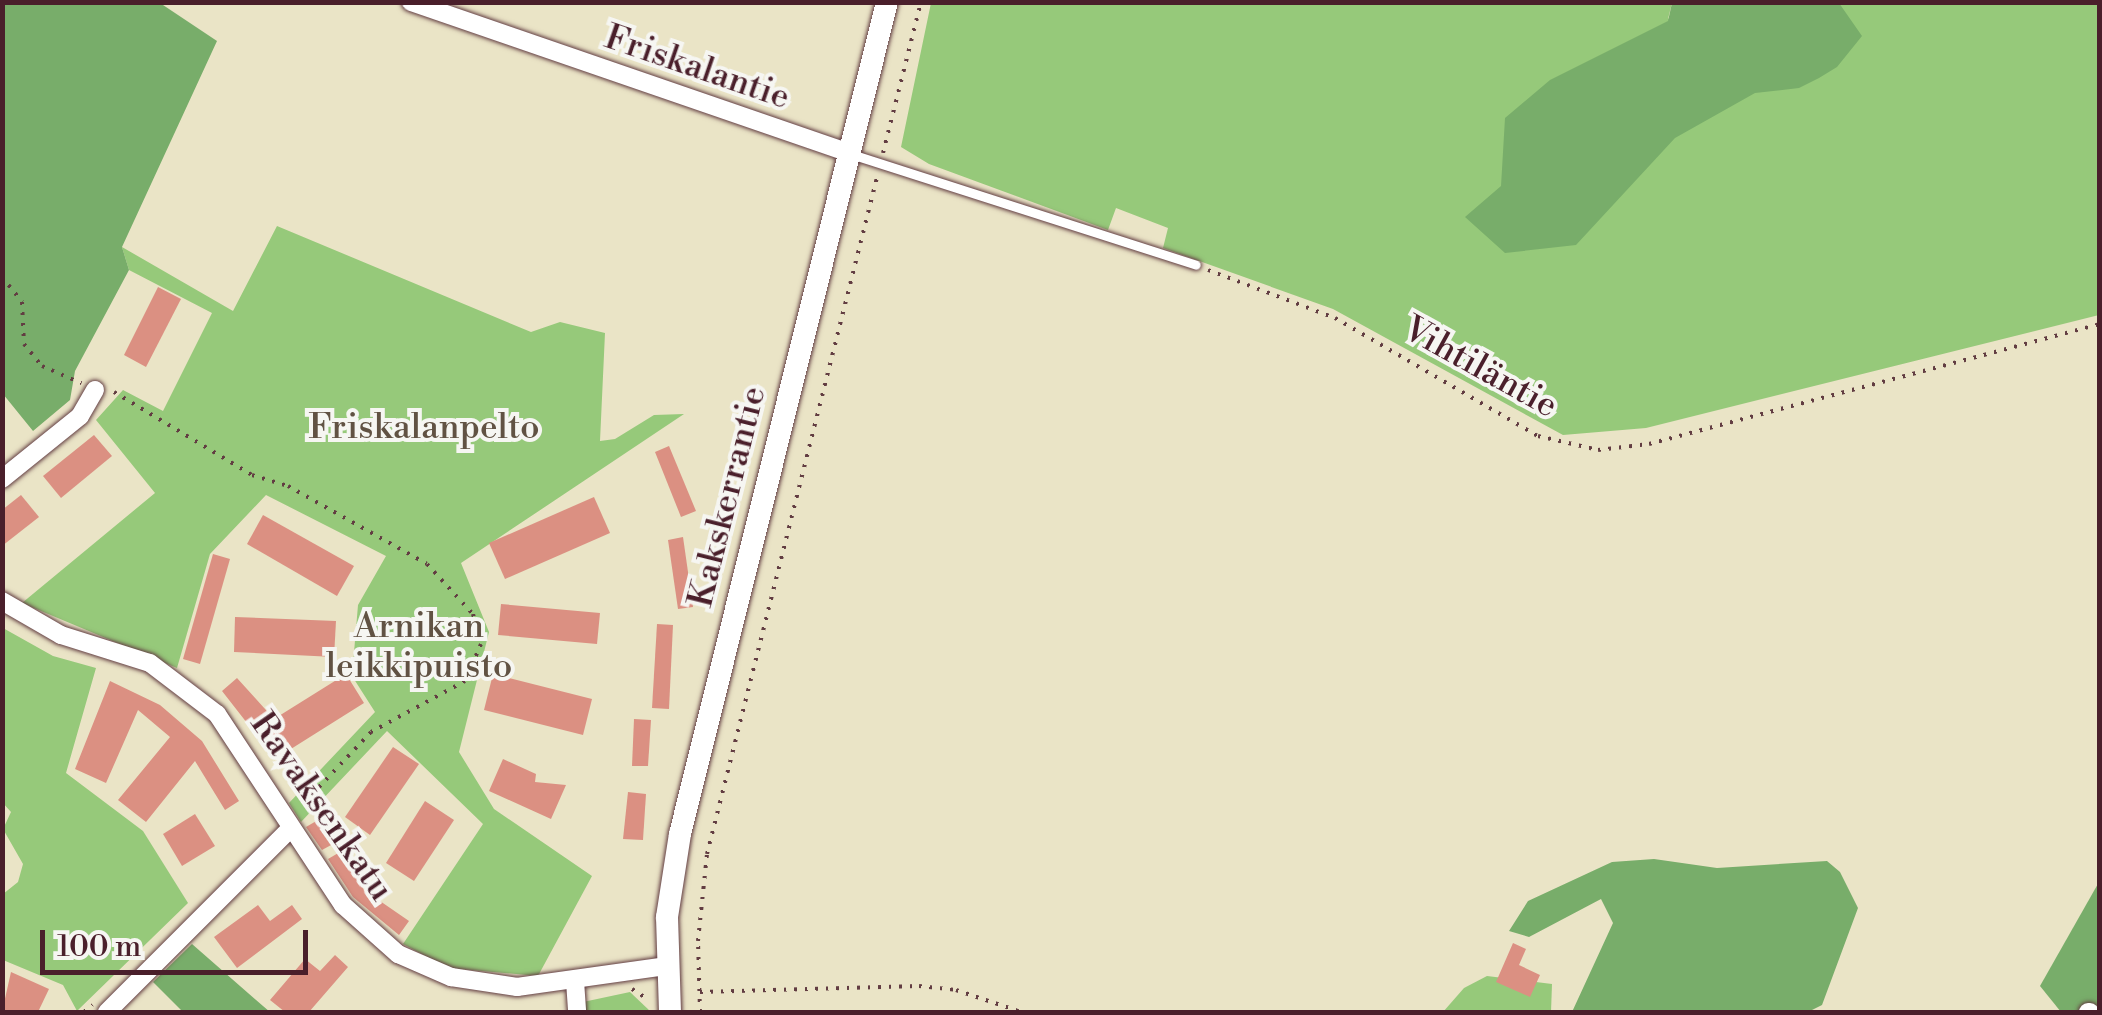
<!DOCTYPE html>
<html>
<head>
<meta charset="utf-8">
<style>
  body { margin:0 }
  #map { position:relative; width:2102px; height:1015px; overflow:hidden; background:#eae4c6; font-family:"Libre Bodoni",serif }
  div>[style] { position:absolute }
  .green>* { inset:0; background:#96c97a }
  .forest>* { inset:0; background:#78ad6a }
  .building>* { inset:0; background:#db9082 }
  .path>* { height:4px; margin-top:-2px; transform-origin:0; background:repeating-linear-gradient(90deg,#623d42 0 2.5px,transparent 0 10.5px) }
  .roads { filter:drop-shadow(0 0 2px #623d42) drop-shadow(0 0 2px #623d42) }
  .service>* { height:9px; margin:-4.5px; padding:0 4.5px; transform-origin:4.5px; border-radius:4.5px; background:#fff }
  .minor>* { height:18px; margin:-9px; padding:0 9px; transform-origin:9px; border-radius:9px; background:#fff }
  .secondary>* { height:22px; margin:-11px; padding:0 11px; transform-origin:11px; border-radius:11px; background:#fff }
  span { translate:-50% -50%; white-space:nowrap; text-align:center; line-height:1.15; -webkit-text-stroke:8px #f6f6f2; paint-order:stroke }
  .street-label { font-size:35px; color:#4a1f2b }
  .park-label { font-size:35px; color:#615243 }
  .frame { position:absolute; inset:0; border:5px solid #4a1f2b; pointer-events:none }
  .scale { position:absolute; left:40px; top:930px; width:268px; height:45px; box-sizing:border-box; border:5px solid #4a1f2b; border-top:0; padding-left:12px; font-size:30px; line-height:35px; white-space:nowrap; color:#4a1f2b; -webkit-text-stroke:8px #f6f6f2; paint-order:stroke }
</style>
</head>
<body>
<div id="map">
  <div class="green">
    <i style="clip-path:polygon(1689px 2px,2099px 3px,2099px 315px,1646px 428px,1563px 435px,1333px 309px,1163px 248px,1168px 228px,1116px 208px,1108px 230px,929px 164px,901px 147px,931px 3px,1672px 3px,1668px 19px)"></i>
    <i style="clip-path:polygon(277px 226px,531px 332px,560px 322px,605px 333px,600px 441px,615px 439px,654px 415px,684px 414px,461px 563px,489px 632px,459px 752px,494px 809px,592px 876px,538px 976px,448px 968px,403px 944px,483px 824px,387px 731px,301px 822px,289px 803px,375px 712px,352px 676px,358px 605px,386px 556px,266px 495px,210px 554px,177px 668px,22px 603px,155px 493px,96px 420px,123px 390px,163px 411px,212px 313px,129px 270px,122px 247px,233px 311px)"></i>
    <i style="clip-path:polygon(3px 628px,53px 656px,96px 668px,66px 773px,143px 831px,188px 903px,77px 1011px,63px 985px,3px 960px,3px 894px,18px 882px,23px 864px,3px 829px,11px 812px,2px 802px)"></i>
    <i style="clip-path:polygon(1487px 976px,1552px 984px,1551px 1012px,1443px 1012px,1464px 988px)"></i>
    <i style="clip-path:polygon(630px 992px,651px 1012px,584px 1012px,583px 1002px)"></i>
  </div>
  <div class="forest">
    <i style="clip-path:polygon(2px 3px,160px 3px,217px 41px,122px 247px,129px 270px,75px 371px,70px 400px,33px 431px,3px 394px)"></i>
    <i style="clip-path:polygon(1672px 3px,1839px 3px,1862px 36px,1837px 67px,1819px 78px,1799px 88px,1755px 93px,1675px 138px,1576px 245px,1505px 253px,1465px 217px,1501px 186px,1505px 118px,1550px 80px,1668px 21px)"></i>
    <i style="clip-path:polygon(1654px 859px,1717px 868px,1827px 861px,1840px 872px,1858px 908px,1822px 1005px,1808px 1012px,1572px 1012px,1613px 923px,1601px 899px,1529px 937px,1509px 931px,1528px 901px,1612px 862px)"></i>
    <i style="clip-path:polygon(2099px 882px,2099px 1012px,2061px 1012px,2040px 986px)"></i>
    <i style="clip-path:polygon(192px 944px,263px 1006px,270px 1012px,183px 1012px,153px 982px)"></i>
  </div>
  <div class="building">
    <i style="clip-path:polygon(158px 287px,181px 299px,146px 367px,124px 355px)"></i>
    <i style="clip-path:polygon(94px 435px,112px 456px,61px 498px,43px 476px)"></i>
    <i style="clip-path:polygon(669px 446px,696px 511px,681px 517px,655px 452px)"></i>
    <i style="clip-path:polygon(21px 495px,39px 517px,2px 546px,2px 510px)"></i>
    <i style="clip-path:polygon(594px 497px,610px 533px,505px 579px,489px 543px)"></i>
    <i style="clip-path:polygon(263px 515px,354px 566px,337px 596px,247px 544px)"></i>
    <i style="clip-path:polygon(683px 537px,693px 607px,678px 609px,668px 540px)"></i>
    <i style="clip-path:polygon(213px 554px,230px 559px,200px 664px,183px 659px)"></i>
    <i style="clip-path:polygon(501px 604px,600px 613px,597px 644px,498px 635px)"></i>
    <i style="clip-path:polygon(235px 617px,336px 621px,334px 657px,234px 652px)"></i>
    <i style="clip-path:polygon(657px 624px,673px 625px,669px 709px,652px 708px)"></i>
    <i style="clip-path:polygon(346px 674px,364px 703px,275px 759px,222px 691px,237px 678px,274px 719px)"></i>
    <i style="clip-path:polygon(493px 674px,592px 699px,583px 735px,484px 710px)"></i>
    <i style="clip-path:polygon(110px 681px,160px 705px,202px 741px,239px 801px,225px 810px,195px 761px,146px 822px,118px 800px,170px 737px,138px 710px,106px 783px,75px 769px)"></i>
    <i style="clip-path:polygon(634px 719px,651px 720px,648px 766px,632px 766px)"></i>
    <i style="clip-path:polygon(393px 747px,419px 764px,370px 835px,345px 817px)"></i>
    <i style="clip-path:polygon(503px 759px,536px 774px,535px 782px,566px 785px,551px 819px,489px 791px)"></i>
    <i style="clip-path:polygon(628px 792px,646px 794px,643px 840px,623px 839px)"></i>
    <i style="clip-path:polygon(425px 801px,454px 820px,414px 881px,386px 863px)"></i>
    <i style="clip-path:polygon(195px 814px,215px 846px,182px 866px,163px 834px)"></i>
    <i style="clip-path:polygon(318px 820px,333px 844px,322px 850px,306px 827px)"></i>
    <i style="clip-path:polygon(340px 852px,364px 890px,409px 921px,399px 935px,353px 897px,328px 859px)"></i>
    <i style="clip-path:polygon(258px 905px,270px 921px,292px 905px,302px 919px,237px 968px,214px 937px)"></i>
    <i style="clip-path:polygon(1513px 943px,1526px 949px,1519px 965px,1540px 975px,1530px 997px,1496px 982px)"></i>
    <i style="clip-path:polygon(335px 955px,348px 967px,309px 1012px,285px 1012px,270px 1000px,305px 959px,320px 971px)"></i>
    <i style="clip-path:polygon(11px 972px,49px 989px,38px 1012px,2px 1012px)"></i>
  </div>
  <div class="path">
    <i style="left:883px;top:153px;width:156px;rotate:-75.9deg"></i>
    <i style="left:1208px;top:270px;width:136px;rotate:20.7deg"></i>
    <i style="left:1335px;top:318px;width:235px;rotate:30.2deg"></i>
    <i style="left:1538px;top:436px;width:62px;rotate:13.1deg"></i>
    <i style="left:1598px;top:450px;width:51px;rotate:-6.7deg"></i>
    <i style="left:1649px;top:444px;width:467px;rotate:-14.9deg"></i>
    <i style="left:2px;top:277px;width:32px;rotate:51deg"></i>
    <i style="left:22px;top:302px;width:42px;rotate:87.3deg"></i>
    <i style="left:24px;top:344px;width:28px;rotate:51deg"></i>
    <i style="left:42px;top:366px;width:43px;rotate:23.6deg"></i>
    <i style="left:114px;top:392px;width:161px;rotate:31deg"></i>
    <i style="left:252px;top:475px;width:38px;rotate:17deg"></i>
    <i style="left:288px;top:486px;width:159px;rotate:29.3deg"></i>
    <i style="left:427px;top:564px;width:68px;rotate:47.4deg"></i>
    <i style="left:473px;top:614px;width:31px;rotate:75deg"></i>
    <i style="left:481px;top:644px;width:40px;rotate:113.4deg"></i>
    <i style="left:465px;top:681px;width:107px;rotate:151.5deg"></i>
    <i style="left:371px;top:732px;width:103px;rotate:133.4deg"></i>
    <i style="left:632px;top:989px;width:20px;rotate:33deg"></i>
    <i style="left:700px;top:992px;width:219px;rotate:-1.6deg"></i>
    <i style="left:919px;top:986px;width:37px;rotate:6deg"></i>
    <i style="left:956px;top:990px;width:69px;rotate:18.7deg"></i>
    <i style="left:84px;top:1012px;width:11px;rotate:-41deg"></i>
    <i style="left:700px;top:1012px;width:71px;rotate:-91.6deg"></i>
    <i style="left:698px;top:941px;width:87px;rotate:-84.1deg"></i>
    <i style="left:707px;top:854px;width:698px;rotate:-75.9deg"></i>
  </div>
  <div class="roads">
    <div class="service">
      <i style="left:851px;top:154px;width:362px;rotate:17.8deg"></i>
    </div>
    <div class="minor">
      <i style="left:411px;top:2px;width:464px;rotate:19deg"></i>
      <i style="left:2px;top:479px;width:100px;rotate:-38.9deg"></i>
      <i style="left:80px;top:416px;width:30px;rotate:-60deg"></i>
      <i style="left:2px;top:601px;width:68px;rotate:30deg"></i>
      <i style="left:61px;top:635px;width:93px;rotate:17.5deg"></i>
      <i style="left:150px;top:663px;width:84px;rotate:37.3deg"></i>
      <i style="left:217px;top:714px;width:229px;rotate:56.6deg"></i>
      <i style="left:343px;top:905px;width:74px;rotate:41.7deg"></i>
      <i style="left:398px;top:954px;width:58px;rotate:23.5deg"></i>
      <i style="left:451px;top:977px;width:67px;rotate:8.6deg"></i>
      <i style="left:517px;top:987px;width:150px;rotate:-8deg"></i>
      <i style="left:575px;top:981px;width:31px;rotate:86deg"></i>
      <i style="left:107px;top:1012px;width:260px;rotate:-45deg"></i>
      <i style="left:2088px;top:1012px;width:2px"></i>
    </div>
    <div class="secondary">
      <i style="left:670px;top:1012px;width:95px;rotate:-91.8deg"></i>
      <i style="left:667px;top:917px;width:84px;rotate:-81.1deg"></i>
      <i style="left:680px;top:834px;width:857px;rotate:-76.03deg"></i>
    </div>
  </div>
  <div class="street-label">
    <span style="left:697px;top:68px;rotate:19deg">Friskalantie</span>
    <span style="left:1480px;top:368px;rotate:29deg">Vihtiläntie</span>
    <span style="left:728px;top:497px;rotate:-76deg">Kakskerrantie</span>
    <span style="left:321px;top:807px;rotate:55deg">Ravaksenkatu</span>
  </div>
  <div class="park-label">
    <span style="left:424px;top:428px">Friskalanpelto</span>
    <span style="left:419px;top:647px">Arnikan<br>leikkipuisto</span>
  </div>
  <div class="frame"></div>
  <div class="scale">100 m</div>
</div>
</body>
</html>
